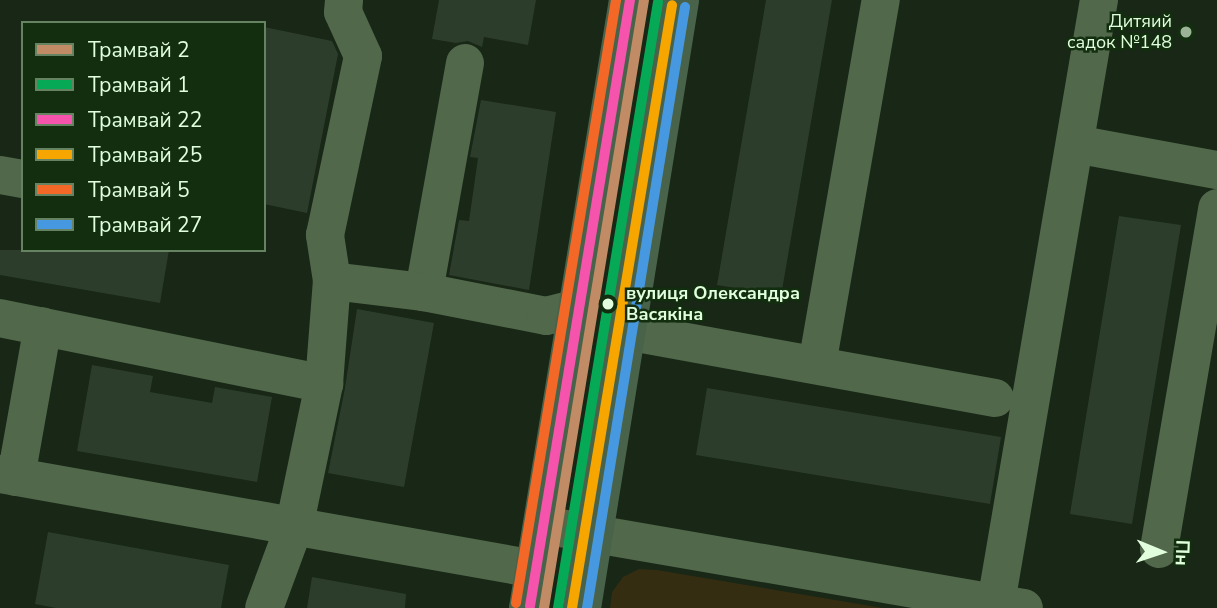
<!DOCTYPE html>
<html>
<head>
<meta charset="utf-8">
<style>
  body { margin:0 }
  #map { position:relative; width:1217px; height:608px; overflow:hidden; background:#182716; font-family:"Nunito Sans",sans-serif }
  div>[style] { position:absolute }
  .green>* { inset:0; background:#352d12 }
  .building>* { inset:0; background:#2c3e2b }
  .minor>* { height:38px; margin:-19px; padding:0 19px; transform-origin:19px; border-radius:19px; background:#51684b }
  .major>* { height:38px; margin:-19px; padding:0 19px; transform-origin:19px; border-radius:19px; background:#49634b }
  .tram-1>* { height:10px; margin:-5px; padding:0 5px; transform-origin:5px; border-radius:5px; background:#c18c65 }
  .tram-2>* { height:10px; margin:-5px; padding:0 5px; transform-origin:5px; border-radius:5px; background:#06aa56 }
  .tram-3>* { height:10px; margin:-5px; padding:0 5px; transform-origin:5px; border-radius:5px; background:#f653ac }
  .tram-4>* { height:10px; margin:-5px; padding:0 5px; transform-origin:5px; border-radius:5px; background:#f7a600 }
  .tram-5>* { height:10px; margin:-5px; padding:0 5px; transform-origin:5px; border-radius:5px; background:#f36827 }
  .tram-6>* { height:10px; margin:-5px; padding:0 5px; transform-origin:5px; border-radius:5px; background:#4699e1 }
  .dots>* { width:19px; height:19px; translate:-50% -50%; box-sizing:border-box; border:4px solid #122e0f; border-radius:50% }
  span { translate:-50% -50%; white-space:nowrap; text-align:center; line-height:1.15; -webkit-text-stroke:5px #122e0f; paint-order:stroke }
  .poi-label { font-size:18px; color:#e1ffdd }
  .right { translate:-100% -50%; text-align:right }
  .stop-label { font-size:18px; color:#e1ffdd; font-weight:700 }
  .left { translate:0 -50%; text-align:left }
  .legend { position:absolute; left:21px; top:21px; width:245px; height:231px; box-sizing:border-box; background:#122e0f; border:2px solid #658261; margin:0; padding:9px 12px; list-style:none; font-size:21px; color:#e1ffdd }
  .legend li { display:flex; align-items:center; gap:14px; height:35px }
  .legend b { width:35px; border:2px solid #658261 }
  .north { position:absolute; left:1126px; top:517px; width:70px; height:70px; -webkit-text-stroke:5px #122e0f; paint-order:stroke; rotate:92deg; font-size:19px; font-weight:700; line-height:28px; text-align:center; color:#e1ffdd }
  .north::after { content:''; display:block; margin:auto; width:24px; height:32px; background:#e1ffdd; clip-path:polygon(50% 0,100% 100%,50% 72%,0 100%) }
</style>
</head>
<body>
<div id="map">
  <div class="green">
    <i style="clip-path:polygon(639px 569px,657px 570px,883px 608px,610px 608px,612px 592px,623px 577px)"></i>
  </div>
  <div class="building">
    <i style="clip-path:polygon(439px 0,536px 0,528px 45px,484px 37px,482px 47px,468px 41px,456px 43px,432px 39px)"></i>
    <i style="clip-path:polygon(766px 0,832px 0,781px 296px,717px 285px)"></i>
    <i style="clip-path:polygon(264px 27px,332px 41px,338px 54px,307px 213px,264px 204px)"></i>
    <i style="clip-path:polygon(481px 100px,556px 112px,529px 290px,449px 275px,459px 220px,469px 221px,478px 158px,470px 157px)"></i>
    <i style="clip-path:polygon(1119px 216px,1181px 225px,1132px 524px,1070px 514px)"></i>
    <i style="clip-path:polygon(0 250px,169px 250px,160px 303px,0 275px)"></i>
    <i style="clip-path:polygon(357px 309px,434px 323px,404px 487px,328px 473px,345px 388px)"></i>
    <i style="clip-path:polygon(92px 365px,153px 376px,150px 392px,212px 403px,215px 387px,272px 397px,257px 482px,77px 451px)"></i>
    <i style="clip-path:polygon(707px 388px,1001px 437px,990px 504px,696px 455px)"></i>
    <i style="clip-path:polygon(48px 532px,229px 565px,221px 608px,56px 608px,35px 604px)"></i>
    <i style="clip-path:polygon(312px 577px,406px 594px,405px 608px,307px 608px)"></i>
  </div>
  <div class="minor">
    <i style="left:465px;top:63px;width:233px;rotate:100.2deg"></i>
    <i style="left:424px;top:292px;width:124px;rotate:11.1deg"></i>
    <i style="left:546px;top:316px;width:32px;rotate:-14deg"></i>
    <i style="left:1075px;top:144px;width:144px;rotate:10.4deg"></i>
    <i style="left:0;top:175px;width:23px;rotate:10deg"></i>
    <i style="left:332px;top:281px;width:47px;rotate:-98.7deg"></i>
    <i style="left:325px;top:235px;width:183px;rotate:-78deg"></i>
    <i style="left:363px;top:56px;width:48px;rotate:-114.4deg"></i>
    <i style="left:343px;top:12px;width:12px;rotate:-85deg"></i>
    <i style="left:0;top:318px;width:331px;rotate:11.5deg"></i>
    <i style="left:324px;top:384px;width:146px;rotate:101.8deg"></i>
    <i style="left:294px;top:527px;width:86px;rotate:110.3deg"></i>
    <i style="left:626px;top:331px;width:375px;rotate:10.3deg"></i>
    <i style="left:817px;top:365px;width:371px;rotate:-80.1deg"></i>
    <i style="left:324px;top:384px;width:103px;rotate:-85.6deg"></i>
    <i style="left:332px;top:281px;width:93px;rotate:6.8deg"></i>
    <i style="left:0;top:474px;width:543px;rotate:10.07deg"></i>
    <i style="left:16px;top:477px;width:153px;rotate:-79.9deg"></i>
    <i style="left:543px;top:525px;width:488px;rotate:9.8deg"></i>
    <i style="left:1159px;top:549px;width:346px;rotate:-80.3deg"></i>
    <i style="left:996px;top:603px;width:612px;rotate:-80.31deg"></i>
  </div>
  <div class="major">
    <i style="left:528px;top:608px;width:616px;rotate:-80.66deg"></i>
    <i style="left:582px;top:608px;width:616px;rotate:-80.84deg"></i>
  </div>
  <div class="tram-1">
    <i style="left:544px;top:608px;width:616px;rotate:-80.66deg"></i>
  </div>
  <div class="tram-2">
    <i style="left:558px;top:608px;width:614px;rotate:-80.63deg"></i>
  </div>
  <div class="tram-3">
    <i style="left:530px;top:606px;width:614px;rotate:-80.63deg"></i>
  </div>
  <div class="tram-4">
    <i style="left:572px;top:608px;width:611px;rotate:-80.58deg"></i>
  </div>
  <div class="tram-5">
    <i style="left:516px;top:603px;width:611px;rotate:-80.58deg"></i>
  </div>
  <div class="tram-6">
    <i style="left:587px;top:608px;width:609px;rotate:-80.74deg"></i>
  </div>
  <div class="dots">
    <i style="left:1186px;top:32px;background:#9bb397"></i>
    <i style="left:608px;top:304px;background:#e1ffdd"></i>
  </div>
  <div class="poi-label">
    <span class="right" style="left:1172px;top:32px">Дитяий<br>садок №148</span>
  </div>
  <div class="stop-label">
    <span class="left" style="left:626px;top:304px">вулиця Олександра<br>Васякіна</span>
  </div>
  <ul class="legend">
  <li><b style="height:9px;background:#c18c65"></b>Трамвай 2</li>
  <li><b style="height:9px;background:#06aa56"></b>Трамвай 1</li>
  <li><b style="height:9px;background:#f653ac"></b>Трамвай 22</li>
  <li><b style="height:9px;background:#f7a600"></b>Трамвай 25</li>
  <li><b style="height:9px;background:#f36827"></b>Трамвай 5</li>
  <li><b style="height:9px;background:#4699e1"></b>Трамвай 27</li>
  </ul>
  <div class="north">Пн</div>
</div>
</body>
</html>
